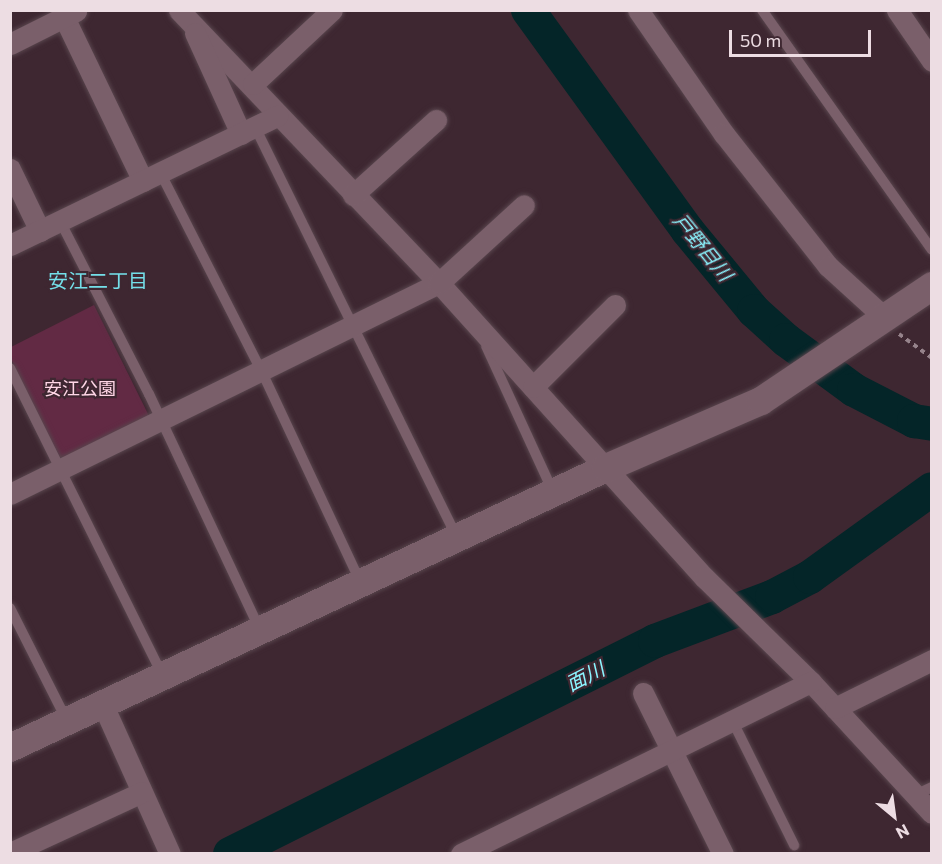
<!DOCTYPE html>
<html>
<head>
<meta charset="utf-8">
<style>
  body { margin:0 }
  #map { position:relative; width:942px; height:864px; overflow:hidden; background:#3e2731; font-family:Commissioner,"Noto Sans JP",sans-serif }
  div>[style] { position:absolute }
  .green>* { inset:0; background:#622a44 }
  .river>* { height:34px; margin:-17px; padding:0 17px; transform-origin:17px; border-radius:17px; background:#042528 }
  .path>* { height:4px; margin-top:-2px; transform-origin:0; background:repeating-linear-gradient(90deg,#96838b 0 4.5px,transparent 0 9px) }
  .roads { filter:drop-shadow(0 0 2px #58454d) drop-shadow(0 0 2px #58454d) }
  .lane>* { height:10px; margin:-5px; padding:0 5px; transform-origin:5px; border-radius:5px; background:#7a5f6a }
  .street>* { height:21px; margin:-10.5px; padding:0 10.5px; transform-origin:10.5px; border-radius:10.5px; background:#7a5f6a }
  .secondary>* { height:28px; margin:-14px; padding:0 14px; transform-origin:14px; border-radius:14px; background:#7a5f6a }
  span { translate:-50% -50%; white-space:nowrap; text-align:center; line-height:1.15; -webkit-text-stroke:4.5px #3e2731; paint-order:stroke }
  .park-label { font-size:18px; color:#ffd6e6 }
  .water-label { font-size:20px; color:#8bf5ff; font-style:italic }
  .neighbourhood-label { font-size:20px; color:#74dfe9 }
  .frame { position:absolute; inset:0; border:12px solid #eddde3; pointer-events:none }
  .north { position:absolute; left:864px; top:786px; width:60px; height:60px; -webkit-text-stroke:4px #3e2731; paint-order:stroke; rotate:151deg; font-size:16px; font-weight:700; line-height:24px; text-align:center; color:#eddde3 }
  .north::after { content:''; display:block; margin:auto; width:21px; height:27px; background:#eddde3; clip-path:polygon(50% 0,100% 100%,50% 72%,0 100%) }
  .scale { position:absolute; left:729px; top:30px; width:142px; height:27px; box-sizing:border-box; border:3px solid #eddde3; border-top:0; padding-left:8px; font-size:18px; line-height:21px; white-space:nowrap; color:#eddde3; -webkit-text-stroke:4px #3e2731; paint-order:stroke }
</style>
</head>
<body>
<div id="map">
  <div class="green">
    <i style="clip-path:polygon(94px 305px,149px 416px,61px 460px,11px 359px,11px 347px)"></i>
  </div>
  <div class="river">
    <i style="left:528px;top:10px;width:273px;rotate:54.1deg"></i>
    <i style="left:688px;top:231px;width:104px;rotate:50.5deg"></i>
    <i style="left:754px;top:311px;width:43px;rotate:42.2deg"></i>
    <i style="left:786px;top:340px;width:84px;rotate:36.3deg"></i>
    <i style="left:854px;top:390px;width:68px;rotate:27.3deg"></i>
    <i style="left:914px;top:421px;width:18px;rotate:9deg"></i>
    <i style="left:230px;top:854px;width:475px;rotate:-26.6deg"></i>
    <i style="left:655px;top:641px;width:125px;rotate:-20.6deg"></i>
    <i style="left:772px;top:597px;width:43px;rotate:-27.8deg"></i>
    <i style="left:810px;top:577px;width:150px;rotate:-35.8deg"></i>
  </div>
  <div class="path">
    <i style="left:899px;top:334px;width:41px;rotate:36deg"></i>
  </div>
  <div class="roads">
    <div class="lane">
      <i style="left:762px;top:10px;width:294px;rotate:54.7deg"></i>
      <i style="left:255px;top:127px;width:457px;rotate:63.8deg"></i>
      <i style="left:160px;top:172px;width:225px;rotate:63deg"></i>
      <i style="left:262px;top:372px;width:233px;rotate:64.9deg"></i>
      <i style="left:60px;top:221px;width:195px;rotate:62.8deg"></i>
      <i style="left:149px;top:394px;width:261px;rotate:64.8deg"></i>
      <i style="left:486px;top:346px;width:161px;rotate:65.3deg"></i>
      <i style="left:10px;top:368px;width:344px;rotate:63.6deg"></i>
      <i style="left:10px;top:608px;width:127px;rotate:63.2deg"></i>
      <i style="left:732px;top:720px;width:140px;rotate:63.6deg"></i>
      <i style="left:915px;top:795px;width:19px;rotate:-25deg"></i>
    </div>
    <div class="street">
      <i style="left:179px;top:10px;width:377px;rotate:46.4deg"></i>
      <i style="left:439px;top:283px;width:397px;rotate:48deg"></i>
      <i style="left:705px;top:578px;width:148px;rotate:44.5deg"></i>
      <i style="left:811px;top:682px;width:178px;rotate:47.3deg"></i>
      <i style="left:638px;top:10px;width:151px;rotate:55.3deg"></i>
      <i style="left:724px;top:134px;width:168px;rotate:51.8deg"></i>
      <i style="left:828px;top:266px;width:79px;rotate:42.4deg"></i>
      <i style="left:897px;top:10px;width:62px;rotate:55.5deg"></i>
      <i style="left:64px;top:17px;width:182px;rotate:64.3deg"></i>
      <i style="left:195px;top:33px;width:111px;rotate:65.5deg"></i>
      <i style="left:10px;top:44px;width:74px;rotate:-26.6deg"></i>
      <i style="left:253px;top:84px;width:108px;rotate:-43.1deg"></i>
      <i style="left:10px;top:169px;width:69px;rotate:64.2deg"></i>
      <i style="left:353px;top:195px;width:112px;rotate:-42.1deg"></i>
      <i style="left:10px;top:245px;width:297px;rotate:-25.8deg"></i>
      <i style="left:533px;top:387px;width:116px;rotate:-45deg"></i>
      <i style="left:10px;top:494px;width:478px;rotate:-26.2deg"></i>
      <i style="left:439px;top:283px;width:115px;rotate:-42.5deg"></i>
      <i style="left:643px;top:693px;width:180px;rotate:63.6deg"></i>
      <i style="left:103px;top:705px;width:163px;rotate:65.8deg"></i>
      <i style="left:835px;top:708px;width:108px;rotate:-26.3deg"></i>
      <i style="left:10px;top:853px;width:145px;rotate:-24.8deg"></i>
      <i style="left:461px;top:854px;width:390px;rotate:-26.2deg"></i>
    </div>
    <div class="secondary">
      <i style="left:10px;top:748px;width:658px;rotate:-25.16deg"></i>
      <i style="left:606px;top:468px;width:169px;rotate:-23.4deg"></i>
      <i style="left:761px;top:401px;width:206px;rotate:-33.9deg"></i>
    </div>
  </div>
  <div class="park-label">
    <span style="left:80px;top:388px">安江公園</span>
  </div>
  <div class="water-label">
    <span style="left:703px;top:247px;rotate:51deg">戸野目川</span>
    <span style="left:585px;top:676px;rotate:-27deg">面川</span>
  </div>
  <div class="neighbourhood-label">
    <span style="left:98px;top:280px">安江二丁目</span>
  </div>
  <div class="frame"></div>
  <div class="north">N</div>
  <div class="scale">50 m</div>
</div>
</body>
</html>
